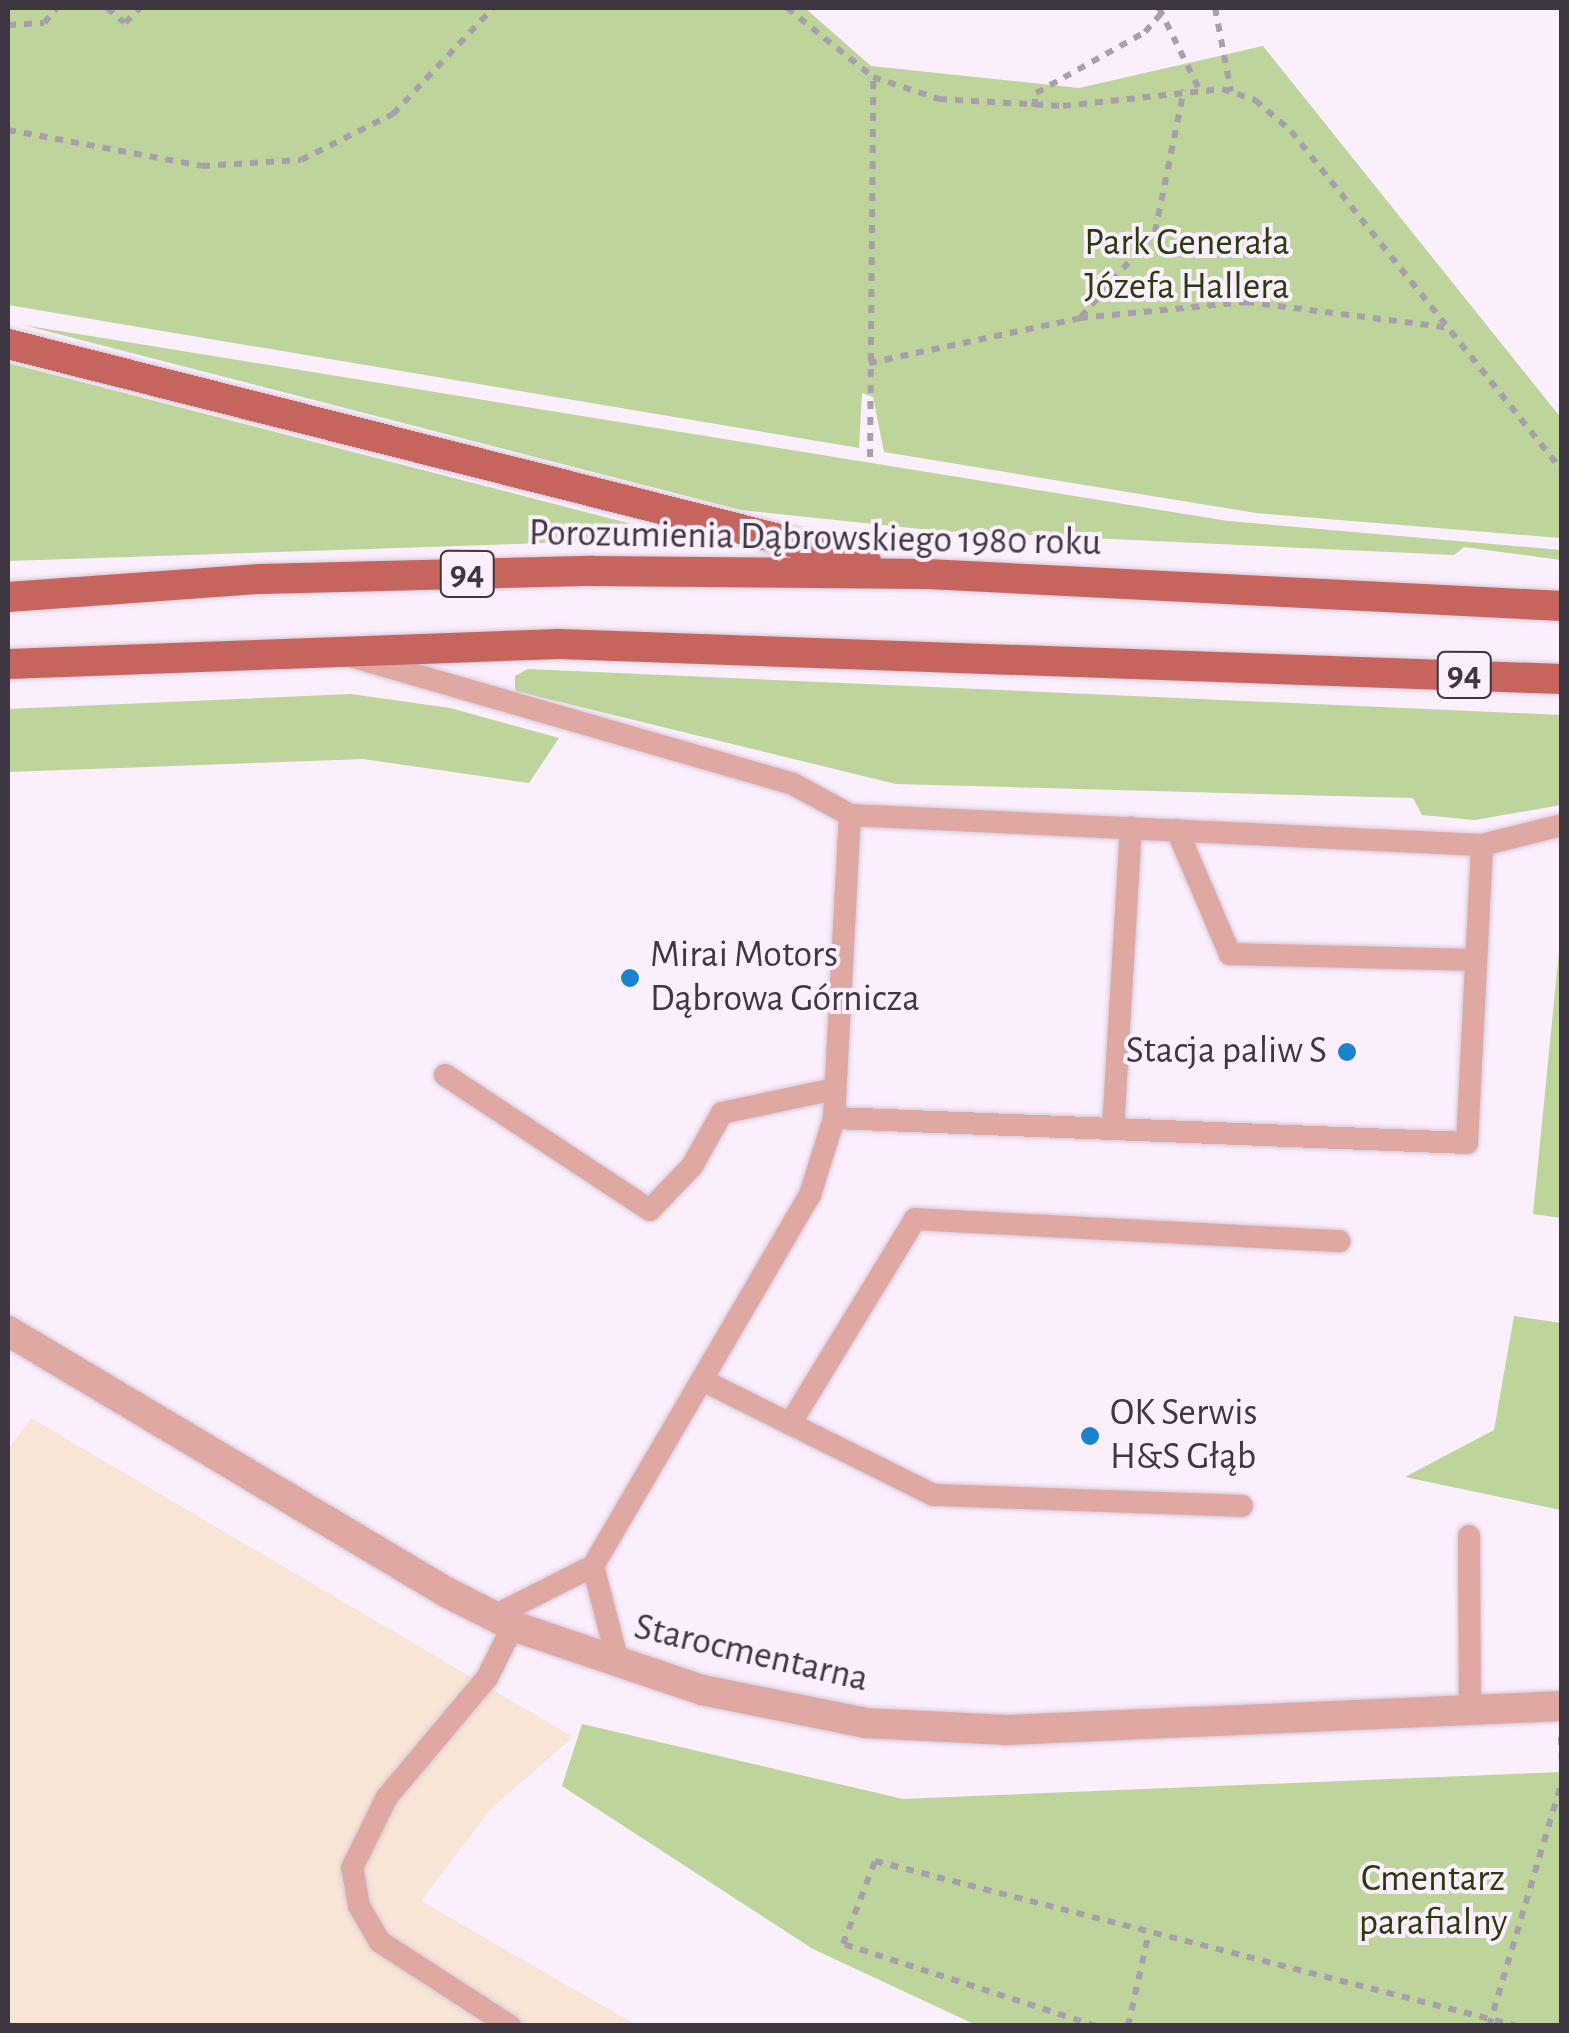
<!DOCTYPE html>
<html>
<head>
<meta charset="utf-8">
<style>
  body { margin:0 }
  #map { position:relative; width:1569px; height:2033px; overflow:hidden; background:#fbeefd; font-family:"Alegreya Sans",sans-serif }
  div>[style] { position:absolute }
  .industrial>* { inset:0; background:#f8e5d5 }
  .green>* { inset:0; background:#bdd49a }
  .path>* { height:6px; margin-top:-3px; transform-origin:0; background:repeating-linear-gradient(90deg,#a99eab 0 8px,transparent 0 16px) }
  .roads { filter:drop-shadow(0 0 2px #d5c9d7) drop-shadow(0 0 2px #d5c9d7) }
  .service>* { height:22px; margin:-11px; padding:0 11px; transform-origin:11px; border-radius:11px; background:#dfa8a2 }
  .tertiary>* { height:30px; margin:-15px; padding:0 15px; transform-origin:15px; border-radius:15px; background:#dfa8a2 }
  .primary>* { height:30px; margin:-15px; padding:0 15px; transform-origin:15px; border-radius:15px; background:#c6655e }
  .dots>* { width:28px; height:28px; translate:-50% -50%; box-sizing:border-box; border:5px solid #fbeefd; border-radius:50% }
  span { translate:-50% -50%; white-space:nowrap; text-align:center; line-height:1.15; -webkit-text-stroke:8px #fbeefd; paint-order:stroke }
  .shield-label span { padding:2px 8px; background:#fbeefd; border:2px solid; border-radius:8px; -webkit-text-stroke-width:0 }
  .shield-label { font-size:35px; color:#3e3640; font-weight:700 }
  .park-label { font-size:38px; color:#2c3b0d }
  .street-label { font-size:38px; color:#3e3640 }
  .poi-label { font-size:38px; color:#3e3640 }
  .left { translate:0 -50%; text-align:left }
  .right { translate:-100% -50%; text-align:right }
  .frame { position:absolute; inset:0; border:10px solid #3e3640; pointer-events:none }
</style>
</head>
<body>
<div id="map">
  <div class="industrial">
    <i style="clip-path:polygon(31px 1418px,573px 1737px,490px 1810px,421px 1901px,636px 2025px,8px 2025px,8px 1450px)"></i>
  </div>
  <div class="green">
    <i style="clip-path:polygon(8px 8px,805px 8px,871px 66px,1079px 88px,1263px 46px,1561px 418px,1561px 538px,1256px 513px,884px 452px,873px 397px,862px 393px,859px 448px,8px 305px)"></i>
    <i style="clip-path:polygon(23px 325px,1228px 521px,1561px 550px,1561px 560px,1464px 547px,1454px 555px,940px 531px,741px 510px)"></i>
    <i style="clip-path:polygon(8px 363px,655px 530px,663px 539px,8px 561px)"></i>
    <i style="clip-path:polygon(528px 669px,1561px 715px,1561px 805px,1475px 820px,1422px 815px,1413px 798px,896px 784px,515px 691px,515px 676px)"></i>
    <i style="clip-path:polygon(351px 694px,450px 708px,559px 738px,529px 783px,363px 759px,8px 772px,8px 709px)"></i>
    <i style="clip-path:polygon(1561px 931px,1562px 1218px,1561px 1218px,1533px 1214px)"></i>
    <i style="clip-path:polygon(1514px 1316px,1561px 1323px,1561px 1510px,1405px 1477px,1494px 1430px)"></i>
    <i style="clip-path:polygon(582px 1724px,903px 1799px,1561px 1772px,1561px 2025px,976px 2025px,813px 1949px,562px 1786px)"></i>
  </div>
  <div class="path">
    <i style="left:107px;top:8px;width:23px;rotate:40deg"></i>
    <i style="left:125px;top:23px;width:21px;rotate:-45deg"></i>
    <i style="left:787px;top:8px;width:110px;rotate:38.7deg"></i>
    <i style="left:873px;top:77px;width:70px;rotate:18.4deg"></i>
    <i style="left:939px;top:99px;width:124px;rotate:3.2deg"></i>
    <i style="left:1063px;top:106px;width:160px;rotate:-6.1deg"></i>
    <i style="left:1222px;top:89px;width:35px;rotate:18deg"></i>
    <i style="left:1255px;top:100px;width:48px;rotate:40.7deg"></i>
    <i style="left:1291px;top:131px;width:435px;rotate:51.4deg"></i>
    <i style="left:1159px;top:8px;width:90px;rotate:63.7deg"></i>
    <i style="left:1215px;top:8px;width:85px;rotate:79.1deg"></i>
    <i style="left:8px;top:25px;width:36px;rotate:-3deg"></i>
    <i style="left:44px;top:23px;width:20px;rotate:-49deg"></i>
    <i style="left:1034px;top:107px;width:14px;rotate:-82deg"></i>
    <i style="left:1036px;top:93px;width:125px;rotate:-29.2deg"></i>
    <i style="left:1145px;top:32px;width:32px;rotate:-49deg"></i>
    <i style="left:8px;top:130px;width:197px;rotate:10.5deg"></i>
    <i style="left:202px;top:166px;width:99px;rotate:-3.5deg"></i>
    <i style="left:301px;top:160px;width:103px;rotate:-26.6deg"></i>
    <i style="left:393px;top:114px;width:146px;rotate:-46.7deg"></i>
    <i style="left:1081px;top:317px;width:113px;rotate:-49deg"></i>
    <i style="left:1155px;top:232px;width:145px;rotate:-78.5deg"></i>
    <i style="left:869px;top:363px;width:216px;rotate:-12deg"></i>
    <i style="left:1080px;top:318px;width:167px;rotate:-5.5deg"></i>
    <i style="left:1246px;top:302px;width:201px;rotate:7.2deg"></i>
    <i style="left:870px;top:457px;width:380px;rotate:-89.5deg"></i>
    <i style="left:1561px;top:1737px;width:29px;rotate:88deg"></i>
    <i style="left:1096px;top:2026px;width:266px;rotate:-162deg"></i>
    <i style="left:843px;top:1944px;width:89px;rotate:-68.9deg"></i>
    <i style="left:875px;top:1861px;width:663px;rotate:14.41deg"></i>
    <i style="left:1128px;top:2026px;width:96px;rotate:-77.4deg"></i>
    <i style="left:1489px;top:2026px;width:256px;rotate:-73.4deg"></i>
  </div>
  <div class="roads">
    <div class="service">
      <i style="left:350px;top:656px;width:461px;rotate:16.1deg"></i>
      <i style="left:793px;top:784px;width:65px;rotate:28.5deg"></i>
      <i style="left:850px;top:815px;width:633px;rotate:2.72deg"></i>
      <i style="left:1482px;top:845px;width:82px;rotate:-14deg"></i>
      <i style="left:1177px;top:830px;width:135px;rotate:66.9deg"></i>
      <i style="left:1230px;top:954px;width:246px;rotate:1.4deg"></i>
      <i style="left:445px;top:1075px;width:245px;rotate:33.4deg"></i>
      <i style="left:650px;top:1210px;width:61px;rotate:-46.3deg"></i>
      <i style="left:692px;top:1166px;width:61px;rotate:-60.5deg"></i>
      <i style="left:722px;top:1113px;width:116px;rotate:-12deg"></i>
      <i style="left:834px;top:1118px;width:633px;rotate:2.26deg"></i>
      <i style="left:1467px;top:1143px;width:298px;rotate:-87.1deg"></i>
      <i style="left:1113px;top:1129px;width:302px;rotate:-86.6deg"></i>
      <i style="left:708px;top:1383px;width:252px;rotate:26.4deg"></i>
      <i style="left:934px;top:1495px;width:308px;rotate:2deg"></i>
      <i style="left:790px;top:1424px;width:240px;rotate:-58.6deg"></i>
      <i style="left:915px;top:1219px;width:425px;rotate:3deg"></i>
      <i style="left:1469px;top:1536px;width:175px;rotate:89.7deg"></i>
      <i style="left:593px;top:1566px;width:103px;rotate:75.4deg"></i>
      <i style="left:494px;top:1616px;width:111px;rotate:-26.8deg"></i>
      <i style="left:593px;top:1566px;width:430px;rotate:-59.7deg"></i>
      <i style="left:810px;top:1195px;width:81px;rotate:-72.7deg"></i>
      <i style="left:834px;top:1118px;width:303px;rotate:-87deg"></i>
      <i style="left:510px;top:2026px;width:155px;rotate:-147.1deg"></i>
      <i style="left:380px;top:1942px;width:42px;rotate:-120.3deg"></i>
      <i style="left:359px;top:1906px;width:39px;rotate:-100deg"></i>
      <i style="left:352px;top:1868px;width:79px;rotate:-63.8deg"></i>
      <i style="left:387px;top:1797px;width:155px;rotate:-50deg"></i>
      <i style="left:487px;top:1678px;width:58px;rotate:-63.4deg"></i>
    </div>
    <div class="tertiary">
      <i style="left:8px;top:1331px;width:510px;rotate:30.79deg"></i>
      <i style="left:446px;top:1592px;width:75px;rotate:26.9deg"></i>
      <i style="left:513px;top:1626px;width:200px;rotate:18.7deg"></i>
      <i style="left:702px;top:1690px;width:166px;rotate:11.4deg"></i>
      <i style="left:865px;top:1723px;width:142px;rotate:2.8deg"></i>
      <i style="left:1007px;top:1730px;width:556px;rotate:-2.48deg"></i>
    </div>
    <div class="primary">
      <i style="left:8px;top:344px;width:885px;rotate:14.19deg"></i>
      <i style="left:8px;top:597px;width:253px;rotate:-4.1deg"></i>
      <i style="left:260px;top:579px;width:333px;rotate:-1.4deg"></i>
      <i style="left:593px;top:571px;width:334px;rotate:0.5deg"></i>
      <i style="left:927px;top:574px;width:636px;rotate:2.88deg"></i>
      <i style="left:8px;top:664px;width:551px;rotate:-2.08deg"></i>
      <i style="left:559px;top:644px;width:1004px;rotate:2deg"></i>
    </div>
  </div>
  <div class="dots">
    <i style="left:630px;top:978px;background:#1a83cd"></i>
    <i style="left:1347px;top:1052px;background:#1a83cd"></i>
    <i style="left:1090px;top:1436px;background:#1a83cd"></i>
  </div>
  <div class="shield-label">
    <span style="left:467px;top:574px">94</span>
    <span style="left:1464px;top:675px">94</span>
  </div>
  <div class="park-label">
    <span style="left:1187px;top:266px">Park Generała<br>Józefa Hallera</span>
    <span style="left:1433px;top:1902px">Cmentarz<br>parafialny</span>
  </div>
  <div class="street-label">
    <span style="left:815px;top:539px;rotate:1deg">Porozumienia Dąbrowskiego 1980 roku</span>
    <span style="left:751px;top:1654px;rotate:13deg">Starocmentarna</span>
  </div>
  <div class="poi-label">
    <span class="left" style="left:650px;top:978px">Mirai Motors<br>Dąbrowa Górnicza</span>
    <span class="right" style="left:1327px;top:1052px">Stacja paliw S</span>
    <span class="left" style="left:1110px;top:1436px">OK Serwis<br>H&amp;S Głąb</span>
  </div>
  <div class="frame"></div>
</div>
</body>
</html>
